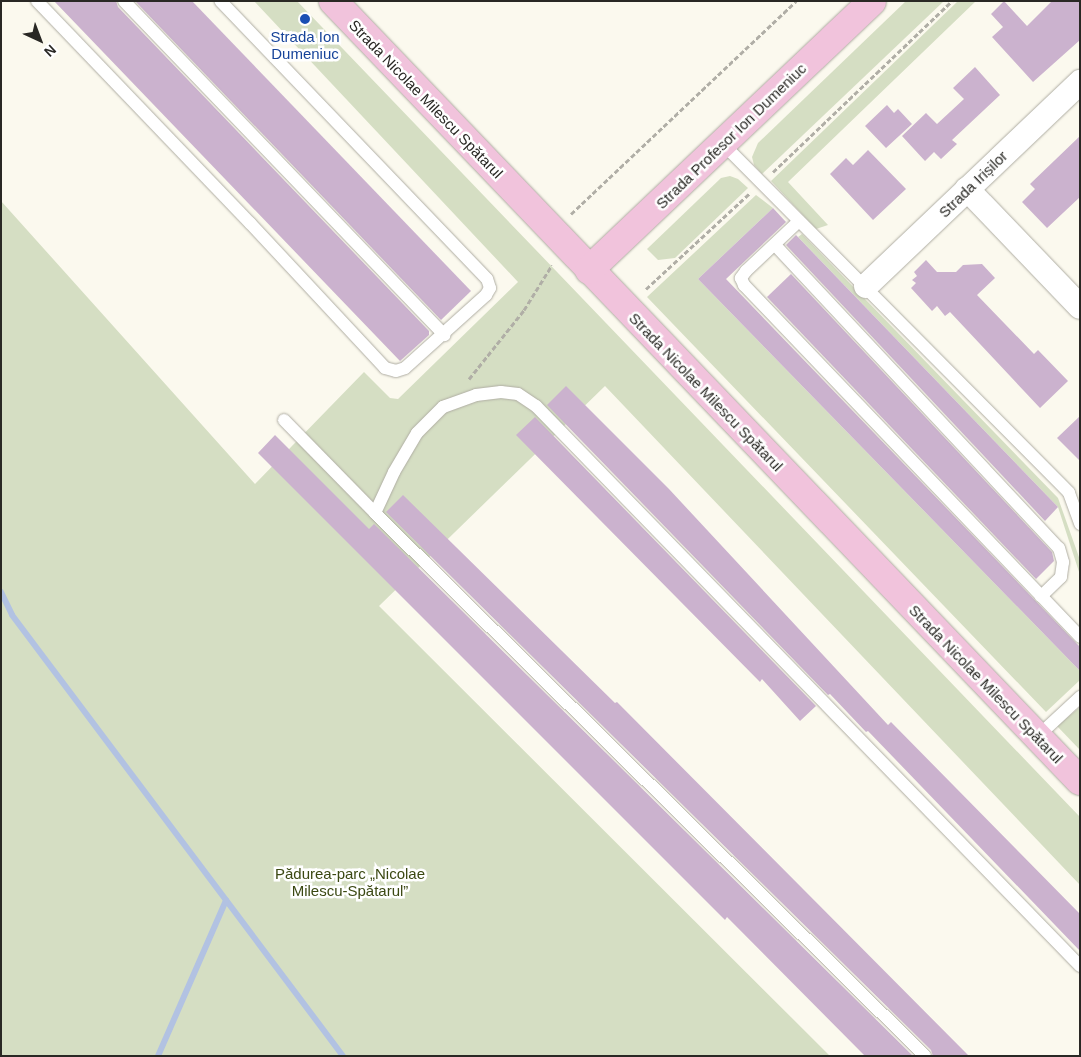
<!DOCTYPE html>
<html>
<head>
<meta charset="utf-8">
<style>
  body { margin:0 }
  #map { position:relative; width:1081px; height:1057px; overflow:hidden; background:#fbf9ee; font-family:Arial,sans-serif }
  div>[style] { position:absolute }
  .green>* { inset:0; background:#d5dec3 }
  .stream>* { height:6px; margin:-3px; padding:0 3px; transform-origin:3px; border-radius:3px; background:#b2c2e2 }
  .building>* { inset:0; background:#cbb2ce }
  .path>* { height:3px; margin-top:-1.5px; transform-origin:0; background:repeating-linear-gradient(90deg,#b0aea6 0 5px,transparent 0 7.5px) }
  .roads { filter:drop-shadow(0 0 1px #afada3) drop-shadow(0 0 1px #afada3) }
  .service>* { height:12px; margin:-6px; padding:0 6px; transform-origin:6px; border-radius:6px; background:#fff }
  .minor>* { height:24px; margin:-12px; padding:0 12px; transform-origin:12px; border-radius:12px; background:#fff }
  .primary>* { height:28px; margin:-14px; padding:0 14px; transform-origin:14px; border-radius:14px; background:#f1c3dc }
  .dots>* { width:14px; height:14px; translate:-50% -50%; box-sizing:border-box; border:2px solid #fff; border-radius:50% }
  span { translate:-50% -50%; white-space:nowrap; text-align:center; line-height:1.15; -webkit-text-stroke:5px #fff; paint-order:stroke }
  .transit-label { font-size:15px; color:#164399 }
  .street-label { font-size:15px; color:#292824 }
  .park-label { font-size:15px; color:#3b4812 }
  .frame { position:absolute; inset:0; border:2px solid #292824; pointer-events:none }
  .north { position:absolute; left:15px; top:15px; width:50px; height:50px; -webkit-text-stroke:4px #fff; paint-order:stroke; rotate:137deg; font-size:14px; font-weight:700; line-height:20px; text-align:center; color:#292824 }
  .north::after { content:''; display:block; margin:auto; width:18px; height:22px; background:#292824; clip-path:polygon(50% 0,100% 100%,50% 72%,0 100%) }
</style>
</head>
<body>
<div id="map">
  <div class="green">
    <i style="clip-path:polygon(254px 1px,297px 1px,1080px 817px,1080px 885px,605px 386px,379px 606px,830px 1056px,1px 1056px,1px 201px,255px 484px,364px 372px,390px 398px,398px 399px,518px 282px)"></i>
    <i style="clip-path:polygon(906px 1px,944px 1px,762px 174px,754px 165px,752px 157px,758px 143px)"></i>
    <i style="clip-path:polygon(958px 1px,976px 1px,788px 182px,828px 225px,816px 229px,771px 181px)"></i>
    <i style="clip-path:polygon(730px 176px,738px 179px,748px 188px,675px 258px,658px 260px,647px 249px,721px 178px)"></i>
    <i style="clip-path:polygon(756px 195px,773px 208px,698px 279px,1080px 671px,1080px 680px,1046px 712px,647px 297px)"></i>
    <i style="clip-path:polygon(802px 234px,1058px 498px,1080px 560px,1080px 575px,1058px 507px,798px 237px)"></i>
    <i style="clip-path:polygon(1080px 707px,1080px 750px,1057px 726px)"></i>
  </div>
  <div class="stream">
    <i style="left:1px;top:592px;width:25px;rotate:64deg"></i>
    <i style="left:12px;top:615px;width:551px;rotate:53.11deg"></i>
    <i style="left:158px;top:1056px;width:170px;rotate:-66.4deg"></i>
  </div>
  <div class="building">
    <i style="clip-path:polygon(54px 1px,116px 1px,118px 7px,429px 331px,429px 335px,400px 361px)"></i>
    <i style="clip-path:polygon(135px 1px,192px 1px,471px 291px,441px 320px)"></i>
    <i style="clip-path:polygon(1004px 1px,1027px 26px,1052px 1px,1080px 1px,1080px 40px,1033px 82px,992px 37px,1003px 27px,991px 14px)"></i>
    <i style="clip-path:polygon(975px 67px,1000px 95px,952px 140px,957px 144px,941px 159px,934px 152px,925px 161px,902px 136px,926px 113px,937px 124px,964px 99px,953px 88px)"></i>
    <i style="clip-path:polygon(887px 105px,894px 113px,898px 109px,912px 124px,886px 148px,865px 126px)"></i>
    <i style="clip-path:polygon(1080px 136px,1080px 197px,1047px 228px,1022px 202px,1035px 189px,1030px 184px)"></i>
    <i style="clip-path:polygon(868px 150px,906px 189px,873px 220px,830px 174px,846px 158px,853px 165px)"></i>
    <i style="clip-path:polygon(773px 208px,786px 222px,726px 279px,1080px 647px,1080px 671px,698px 279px)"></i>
    <i style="clip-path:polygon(796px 235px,1058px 507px,1045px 521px,786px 245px)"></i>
    <i style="clip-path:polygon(926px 260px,937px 272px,956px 272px,963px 265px,982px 264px,995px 278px,977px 295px,1034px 354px,1038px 350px,1068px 381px,1040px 408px,950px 312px,945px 316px,937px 306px,932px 311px,911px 288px,916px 283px,912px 280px,917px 276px,914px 272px)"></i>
    <i style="clip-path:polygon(791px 274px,1052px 552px,1054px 561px,1036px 579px,767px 297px)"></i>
    <i style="clip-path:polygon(566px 386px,669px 489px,888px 725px,891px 722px,1080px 914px,1080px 951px,868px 731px,866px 732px,830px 694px,828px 695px,547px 405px)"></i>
    <i style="clip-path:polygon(1080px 416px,1080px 461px,1057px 438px)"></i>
    <i style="clip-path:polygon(535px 417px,816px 706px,800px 721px,762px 679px,760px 682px,516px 435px)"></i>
    <i style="clip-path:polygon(275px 435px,369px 529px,374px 524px,913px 1056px,865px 1056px,727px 917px,725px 920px,258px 453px)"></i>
    <i style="clip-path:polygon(403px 495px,615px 703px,617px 702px,969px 1056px,933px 1056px,931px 1050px,386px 512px)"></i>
  </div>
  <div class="path">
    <i style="left:773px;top:172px;width:248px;rotate:-43.7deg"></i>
    <i style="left:571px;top:214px;width:310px;rotate:-43.4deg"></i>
    <i style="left:646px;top:289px;width:142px;rotate:-42.7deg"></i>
    <i style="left:469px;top:379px;width:88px;rotate:-51.4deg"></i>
    <i style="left:524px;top:310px;width:53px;rotate:-58.1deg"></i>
  </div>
  <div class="roads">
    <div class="service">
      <i style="left:37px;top:1px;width:308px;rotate:46.2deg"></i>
      <i style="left:250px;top:223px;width:198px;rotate:47deg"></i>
      <i style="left:385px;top:368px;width:11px;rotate:15deg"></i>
      <i style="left:396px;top:371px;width:9px;rotate:-18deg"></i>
      <i style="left:405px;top:368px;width:109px;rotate:-42deg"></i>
      <i style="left:486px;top:295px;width:8px;rotate:-60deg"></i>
      <i style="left:490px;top:288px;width:9px;rotate:-108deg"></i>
      <i style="left:487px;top:279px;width:385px;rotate:-133.8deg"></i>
      <i style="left:124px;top:1px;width:463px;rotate:46.2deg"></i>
      <i style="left:723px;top:144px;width:491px;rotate:45.2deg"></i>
      <i style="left:1069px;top:493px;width:33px;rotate:70deg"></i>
      <i style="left:799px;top:221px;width:73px;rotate:136.7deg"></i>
      <i style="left:746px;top:271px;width:9px;rotate:126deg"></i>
      <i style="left:741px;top:278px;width:8px;rotate:67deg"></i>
      <i style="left:744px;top:285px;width:487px;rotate:46.3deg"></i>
      <i style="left:775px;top:245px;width:415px;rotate:46.9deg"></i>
      <i style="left:1059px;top:548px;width:15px;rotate:74deg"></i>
      <i style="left:1063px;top:562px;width:15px;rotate:98deg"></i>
      <i style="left:1061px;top:577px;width:28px;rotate:136deg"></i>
      <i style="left:284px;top:420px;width:130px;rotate:45.6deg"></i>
      <i style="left:375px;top:513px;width:773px;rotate:44.63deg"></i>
      <i style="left:375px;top:513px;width:45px;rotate:-65.1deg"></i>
      <i style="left:394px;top:472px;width:45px;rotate:-59.5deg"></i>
      <i style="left:417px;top:433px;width:37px;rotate:-45deg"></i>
      <i style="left:443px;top:407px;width:35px;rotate:-20deg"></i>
      <i style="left:476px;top:395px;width:25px;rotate:-7deg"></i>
      <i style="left:501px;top:392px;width:17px;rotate:7deg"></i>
      <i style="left:518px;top:394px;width:22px;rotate:34deg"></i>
      <i style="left:536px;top:406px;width:781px;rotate:45.83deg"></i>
      <i style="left:1037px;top:737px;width:59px;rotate:-42.9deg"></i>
    </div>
    <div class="minor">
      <i style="left:967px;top:189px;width:163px;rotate:46.2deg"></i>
      <i style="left:866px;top:286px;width:296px;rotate:-43.6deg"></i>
    </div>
    <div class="primary">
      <i style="left:333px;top:1px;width:1080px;rotate:46.24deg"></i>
      <i style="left:589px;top:270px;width:390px;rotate:-43.5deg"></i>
    </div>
  </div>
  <div class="dots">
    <i style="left:305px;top:19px;background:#1a4fb4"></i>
  </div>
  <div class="transit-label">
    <span style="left:305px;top:45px">Strada Ion<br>Dumeniuc</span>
  </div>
  <div class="street-label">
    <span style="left:426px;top:99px;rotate:46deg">Strada Nicolae Milescu Spătarul</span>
    <span style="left:731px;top:136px;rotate:-44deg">Strada Profesor Ion Dumeniuc</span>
    <span style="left:973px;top:184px;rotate:-44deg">Strada Irișilor</span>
    <span style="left:706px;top:392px;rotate:46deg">Strada Nicolae Milescu Spătarul</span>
    <span style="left:986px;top:684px;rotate:46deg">Strada Nicolae Milescu Spătarul</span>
  </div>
  <div class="park-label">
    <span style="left:350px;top:882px">Pădurea-parc „Nicolae<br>Milescu-Spătarul”</span>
  </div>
  <div class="frame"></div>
  <div class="north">N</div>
</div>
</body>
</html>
